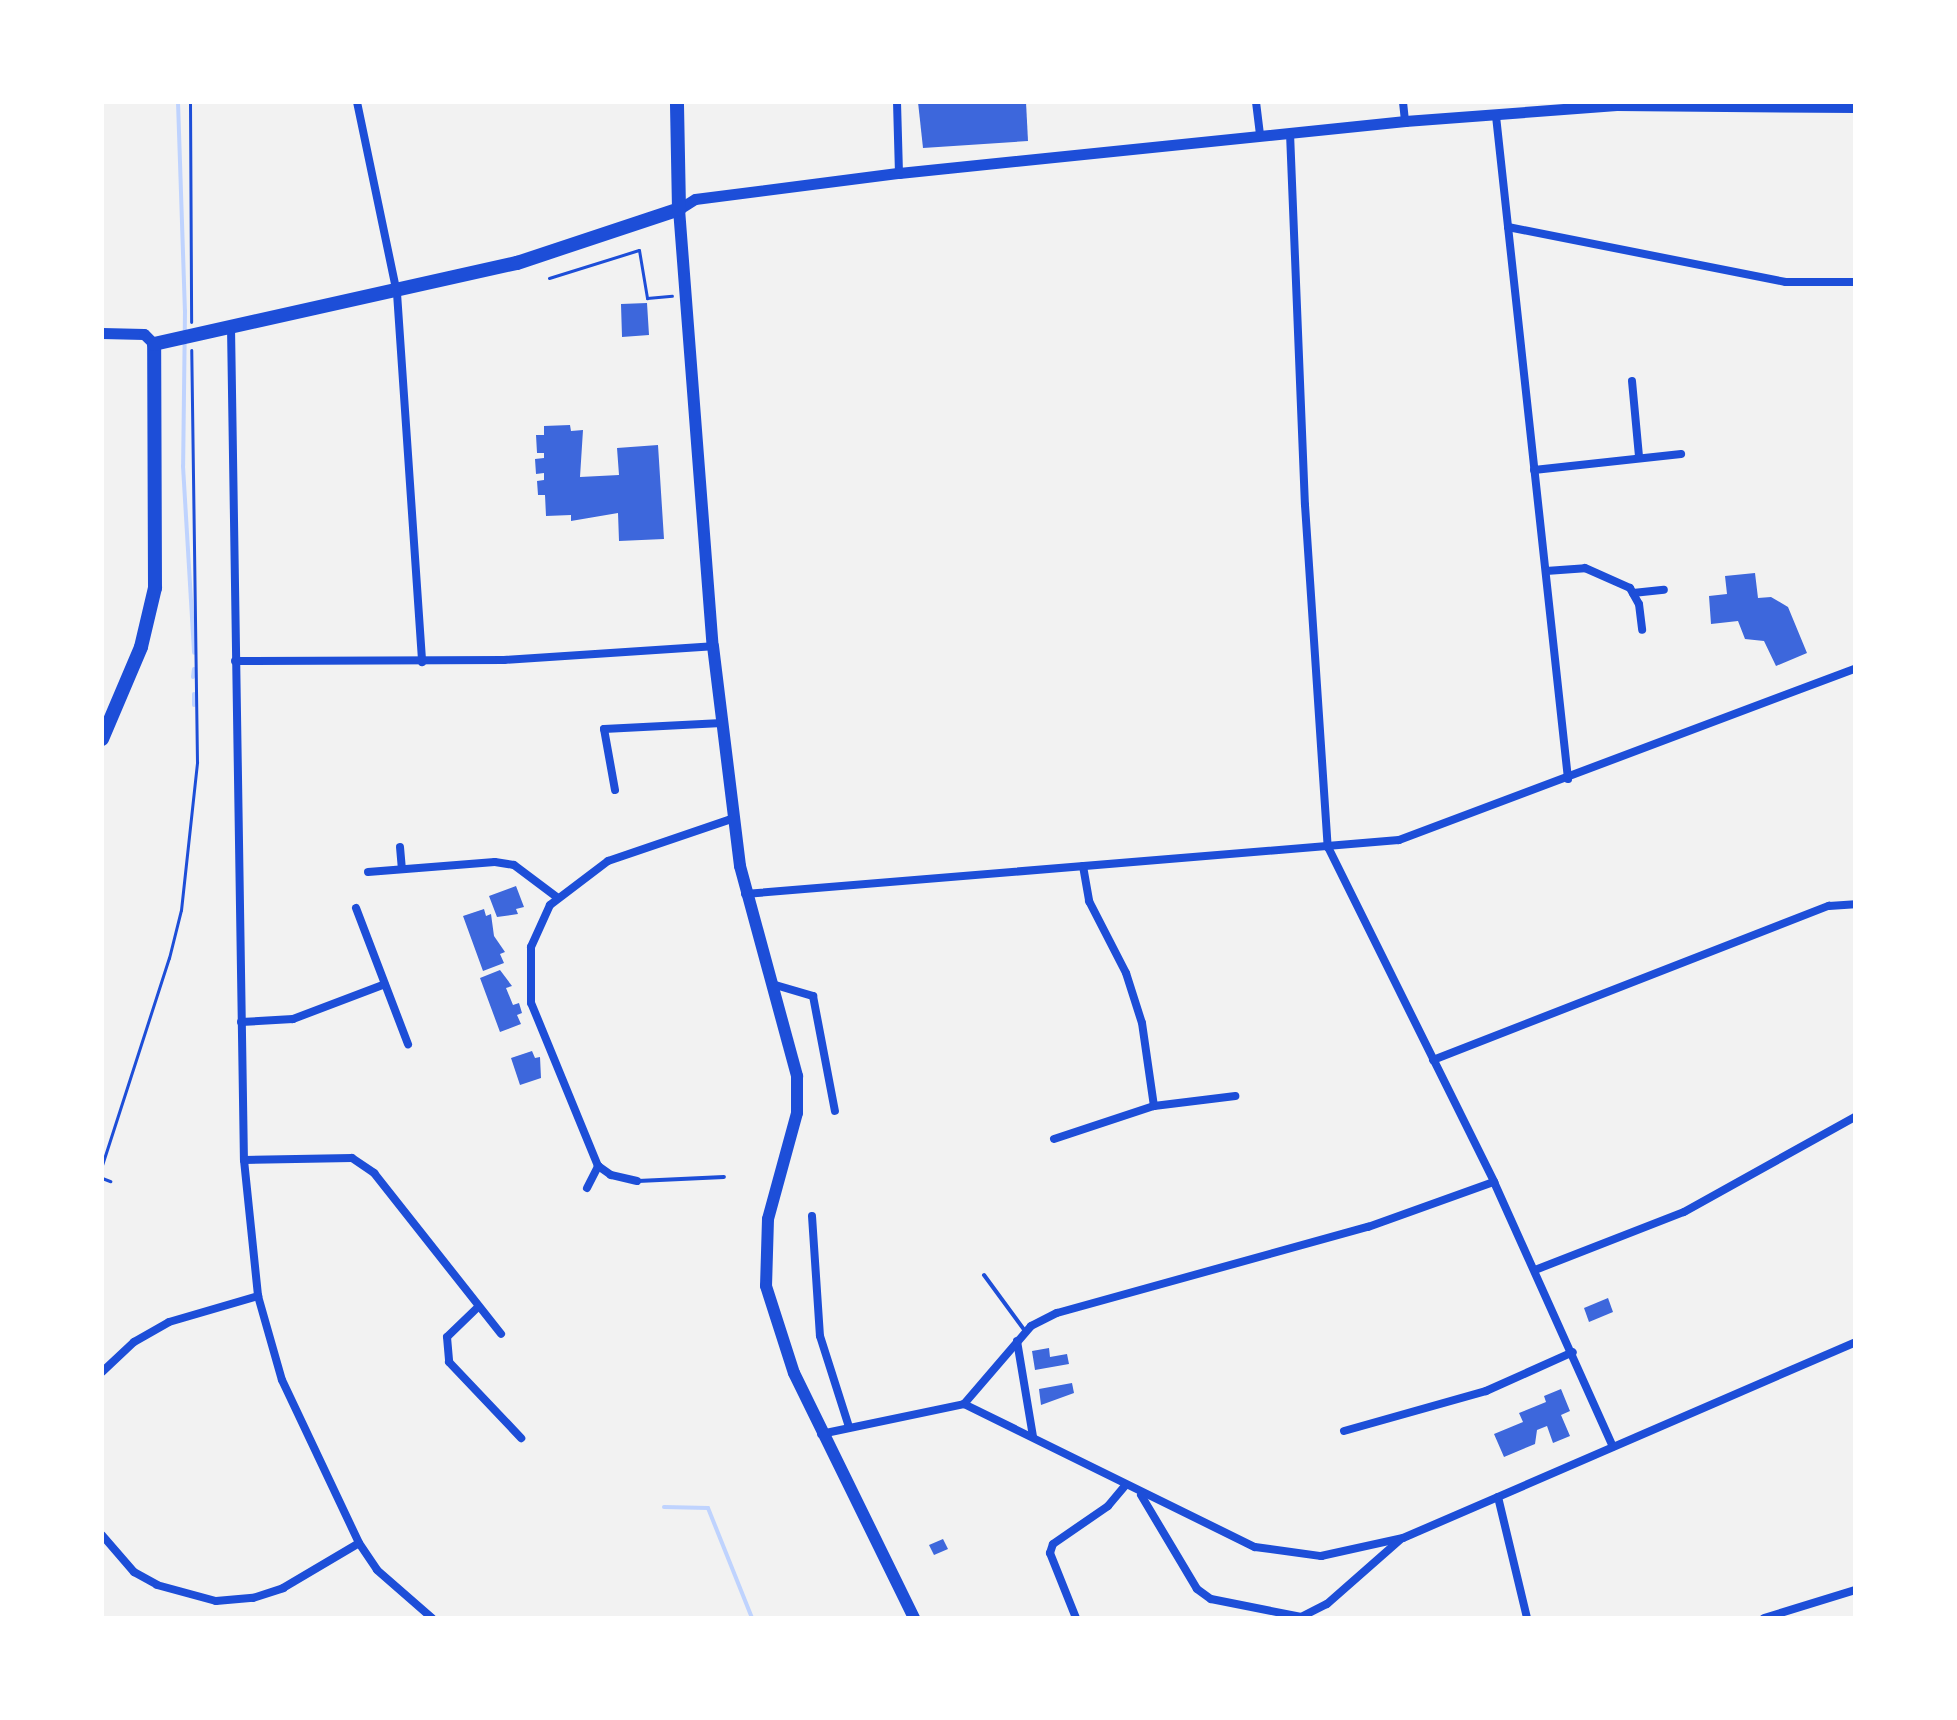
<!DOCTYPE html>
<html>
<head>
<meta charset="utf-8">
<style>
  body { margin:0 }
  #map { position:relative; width:1957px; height:1720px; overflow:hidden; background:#f2f2f2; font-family:"Times New Roman",serif }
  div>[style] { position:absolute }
  .stream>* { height:4px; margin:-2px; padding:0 2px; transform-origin:2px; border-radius:2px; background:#bfd3fe }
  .building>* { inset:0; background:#3d67dc }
  .path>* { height:3px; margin:-1.5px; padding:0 1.5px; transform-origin:1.5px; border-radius:1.5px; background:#1d4ed8 }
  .service>* { height:4px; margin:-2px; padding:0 2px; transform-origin:2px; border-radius:2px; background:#1d4ed8 }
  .minor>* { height:8px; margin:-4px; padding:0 4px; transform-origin:4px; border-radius:4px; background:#1d4ed8 }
  .tertiary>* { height:11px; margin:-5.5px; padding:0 5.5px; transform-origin:5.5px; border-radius:5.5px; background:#1d4ed8 }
  .secondary>* { height:12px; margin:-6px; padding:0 6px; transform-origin:6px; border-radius:6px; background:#1d4ed8 }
  .primary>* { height:14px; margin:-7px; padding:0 7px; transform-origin:7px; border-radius:7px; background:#1d4ed8 }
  span { translate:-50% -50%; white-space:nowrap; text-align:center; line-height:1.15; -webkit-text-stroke:8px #fff; paint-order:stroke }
  .frame { position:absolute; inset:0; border:104px solid #fff; pointer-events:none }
</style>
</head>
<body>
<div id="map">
  <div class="stream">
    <i style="left:178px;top:102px;width:209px;rotate:88.1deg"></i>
    <i style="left:185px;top:311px;width:155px;rotate:90.7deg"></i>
    <i style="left:183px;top:466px;width:187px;rotate:86.6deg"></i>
    <i style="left:193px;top:677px;width:8px;rotate:-83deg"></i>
    <i style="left:194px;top:694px;width:11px;rotate:90deg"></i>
    <i style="left:664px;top:1507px;width:44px;rotate:1.3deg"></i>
    <i style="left:708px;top:1508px;width:118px;rotate:68.2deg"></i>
  </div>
  <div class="building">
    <i style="clip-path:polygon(918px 102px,1026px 102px,1028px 141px,923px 148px)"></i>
    <i style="clip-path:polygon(647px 303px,649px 335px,622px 337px,621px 304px)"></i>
    <i style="clip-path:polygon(570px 425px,571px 431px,583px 430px,580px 477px,619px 475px,617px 448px,658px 445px,664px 539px,619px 541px,618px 513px,571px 521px,571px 515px,546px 516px,545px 495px,538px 495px,537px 481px,544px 480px,544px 473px,536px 474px,535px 459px,544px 458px,544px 453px,537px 453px,536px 435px,544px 435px,544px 426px)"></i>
    <i style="clip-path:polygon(1755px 573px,1758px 598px,1771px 597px,1788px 607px,1807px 653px,1776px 666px,1764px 641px,1745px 639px,1738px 621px,1711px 624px,1709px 596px,1727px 594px,1725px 576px)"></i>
    <i style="clip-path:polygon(516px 886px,524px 907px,516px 909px,518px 914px,497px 917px,489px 896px)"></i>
    <i style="clip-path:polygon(484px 909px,486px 916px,491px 914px,494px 936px,505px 952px,500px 954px,504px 963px,483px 971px,463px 916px)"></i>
    <i style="clip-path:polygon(500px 970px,512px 986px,506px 988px,513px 1005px,519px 1003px,522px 1013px,517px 1015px,521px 1024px,500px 1032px,480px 978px)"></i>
    <i style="clip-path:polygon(532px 1051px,535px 1058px,540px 1057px,541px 1078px,520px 1085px,511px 1058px)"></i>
    <i style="clip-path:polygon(1608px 1298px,1613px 1312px,1589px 1322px,1584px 1308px)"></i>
    <i style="clip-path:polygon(1049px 1348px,1050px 1357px,1067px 1354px,1069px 1364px,1035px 1370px,1032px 1351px)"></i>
    <i style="clip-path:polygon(1072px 1383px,1074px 1393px,1041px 1405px,1039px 1389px)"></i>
    <i style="clip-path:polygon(1561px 1389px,1570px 1411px,1561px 1415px,1570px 1436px,1553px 1443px,1547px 1426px,1537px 1430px,1535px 1444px,1504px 1457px,1494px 1434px,1523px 1422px,1519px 1413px,1546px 1402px,1544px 1396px)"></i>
    <i style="clip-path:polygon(943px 1539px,948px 1549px,934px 1555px,929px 1545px)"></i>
  </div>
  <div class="path">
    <i style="left:190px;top:102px;width:220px;rotate:89.7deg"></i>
    <i style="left:549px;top:278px;width:94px;rotate:-17.3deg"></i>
    <i style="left:639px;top:250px;width:49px;rotate:80.5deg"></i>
    <i style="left:647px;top:298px;width:25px;rotate:-5deg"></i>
    <i style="left:102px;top:1165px;width:218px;rotate:-72.1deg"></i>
    <i style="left:169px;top:958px;width:49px;rotate:-76deg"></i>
    <i style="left:181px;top:910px;width:149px;rotate:-83.8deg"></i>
    <i style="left:197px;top:762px;width:412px;rotate:-90.8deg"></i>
    <i style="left:102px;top:1178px;width:9px;rotate:21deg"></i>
  </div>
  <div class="service">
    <i style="left:638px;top:1181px;width:86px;rotate:-2.7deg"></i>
    <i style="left:984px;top:1275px;width:69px;rotate:53.8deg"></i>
  </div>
  <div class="minor">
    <i style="left:357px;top:102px;width:195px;rotate:78.2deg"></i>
    <i style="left:397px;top:293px;width:370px;rotate:86.1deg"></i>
    <i style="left:897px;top:102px;width:71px;rotate:88.4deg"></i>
    <i style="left:1256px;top:102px;width:33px;rotate:83deg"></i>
    <i style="left:1403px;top:102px;width:19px;rotate:84deg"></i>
    <i style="left:1496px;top:116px;width:667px;rotate:83.8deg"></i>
    <i style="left:1290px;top:133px;width:372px;rotate:87.7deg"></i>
    <i style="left:1305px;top:505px;width:343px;rotate:86.2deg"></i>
    <i style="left:1328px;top:847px;width:374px;rotate:63.6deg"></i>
    <i style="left:1494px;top:1182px;width:290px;rotate:65.8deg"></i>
    <i style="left:1508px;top:227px;width:283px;rotate:11.2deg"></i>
    <i style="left:1786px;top:282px;width:69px"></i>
    <i style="left:231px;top:327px;width:833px;rotate:89.11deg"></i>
    <i style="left:244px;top:1160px;width:137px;rotate:84.1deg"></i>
    <i style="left:258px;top:1296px;width:87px;rotate:74.1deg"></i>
    <i style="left:282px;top:1380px;width:180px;rotate:64.7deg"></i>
    <i style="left:359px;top:1543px;width:32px;rotate:56deg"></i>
    <i style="left:377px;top:1570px;width:73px;rotate:41.1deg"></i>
    <i style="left:1632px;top:381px;width:76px;rotate:84.7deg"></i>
    <i style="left:1534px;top:470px;width:148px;rotate:-6.2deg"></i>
    <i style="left:1546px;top:571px;width:39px;rotate:-4deg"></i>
    <i style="left:1585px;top:568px;width:49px;rotate:24deg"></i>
    <i style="left:1630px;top:588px;width:18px;rotate:61deg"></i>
    <i style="left:1639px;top:604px;width:26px;rotate:83deg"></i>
    <i style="left:1633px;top:593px;width:31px;rotate:-6deg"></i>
    <i style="left:235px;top:661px;width:269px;rotate:-0.2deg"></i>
    <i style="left:504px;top:660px;width:209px;rotate:-3.8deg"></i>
    <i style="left:615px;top:790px;width:62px;rotate:-100.2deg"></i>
    <i style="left:604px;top:729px;width:118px;rotate:-2.9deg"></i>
    <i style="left:400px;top:847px;width:22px;rotate:85deg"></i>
    <i style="left:1083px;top:866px;width:36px;rotate:80deg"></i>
    <i style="left:1089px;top:901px;width:81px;rotate:62.8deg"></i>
    <i style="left:1126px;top:973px;width:52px;rotate:72.3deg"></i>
    <i style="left:1142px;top:1023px;width:84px;rotate:81.8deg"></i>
    <i style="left:368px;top:872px;width:127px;rotate:-4.5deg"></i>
    <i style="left:495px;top:862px;width:19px;rotate:9deg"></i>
    <i style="left:514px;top:865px;width:55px;rotate:36.9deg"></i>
    <i style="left:745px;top:894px;width:656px;rotate:-4.72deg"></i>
    <i style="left:1399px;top:840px;width:487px;rotate:-20.6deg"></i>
    <i style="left:356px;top:908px;width:146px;rotate:69.1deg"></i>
    <i style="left:772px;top:984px;width:43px;rotate:16.3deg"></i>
    <i style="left:813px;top:996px;width:117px;rotate:79.2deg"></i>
    <i style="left:241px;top:1022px;width:52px;rotate:-3.3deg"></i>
    <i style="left:293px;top:1019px;width:98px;rotate:-20.8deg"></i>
    <i style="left:1433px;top:1060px;width:425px;rotate:-21.3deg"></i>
    <i style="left:1829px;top:906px;width:26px;rotate:-4deg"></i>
    <i style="left:1054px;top:1139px;width:105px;rotate:-18.3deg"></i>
    <i style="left:1154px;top:1106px;width:82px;rotate:-7deg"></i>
    <i style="left:244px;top:1160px;width:108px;rotate:-1.1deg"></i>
    <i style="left:352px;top:1158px;width:27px;rotate:34deg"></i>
    <i style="left:374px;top:1173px;width:205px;rotate:51.7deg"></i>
    <i style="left:637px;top:1181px;width:27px;rotate:-167deg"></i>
    <i style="left:611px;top:1175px;width:16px;rotate:-145deg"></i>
    <i style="left:598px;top:1166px;width:176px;rotate:-112.3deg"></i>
    <i style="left:531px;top:1003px;width:56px;rotate:-90deg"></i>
    <i style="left:531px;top:947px;width:46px;rotate:-65.7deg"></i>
    <i style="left:550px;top:905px;width:73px;rotate:-37.2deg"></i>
    <i style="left:608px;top:861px;width:133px;rotate:-18.8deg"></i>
    <i style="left:587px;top:1188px;width:25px;rotate:-63deg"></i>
    <i style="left:812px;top:1216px;width:120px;rotate:86.2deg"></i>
    <i style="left:820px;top:1336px;width:96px;rotate:72.3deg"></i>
    <i style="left:1535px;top:1270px;width:160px;rotate:-21.3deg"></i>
    <i style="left:1684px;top:1212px;width:196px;rotate:-29.1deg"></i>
    <i style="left:478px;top:1307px;width:43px;rotate:135.9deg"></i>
    <i style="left:447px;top:1337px;width:25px;rotate:85deg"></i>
    <i style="left:449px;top:1362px;width:105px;rotate:46.5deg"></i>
    <i style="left:1017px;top:1341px;width:97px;rotate:80.5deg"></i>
    <i style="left:102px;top:1372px;width:44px;rotate:-43.2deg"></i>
    <i style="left:134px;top:1342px;width:40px;rotate:-29.7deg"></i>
    <i style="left:169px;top:1322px;width:93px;rotate:-16.3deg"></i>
    <i style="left:964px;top:1404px;width:103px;rotate:-49.3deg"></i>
    <i style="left:1031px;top:1326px;width:29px;rotate:-27deg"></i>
    <i style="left:1057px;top:1313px;width:323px;rotate:-15.5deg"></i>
    <i style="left:1368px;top:1227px;width:134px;rotate:-19.7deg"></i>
    <i style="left:1344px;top:1431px;width:148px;rotate:-15.7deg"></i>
    <i style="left:1486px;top:1391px;width:95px;rotate:-24.1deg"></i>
    <i style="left:821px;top:1434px;width:146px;rotate:-11.8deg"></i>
    <i style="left:964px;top:1404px;width:324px;rotate:26.2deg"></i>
    <i style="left:1255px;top:1547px;width:67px;rotate:7.8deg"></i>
    <i style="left:1321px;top:1556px;width:84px;rotate:-12.4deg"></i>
    <i style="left:1403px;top:1538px;width:493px;rotate:-23.4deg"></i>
    <i style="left:1141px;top:1495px;width:109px;rotate:59.2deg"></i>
    <i style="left:1197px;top:1589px;width:17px;rotate:36deg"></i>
    <i style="left:1211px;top:1599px;width:92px;rotate:11.3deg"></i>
    <i style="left:1301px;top:1617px;width:29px;rotate:-27deg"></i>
    <i style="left:1327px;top:1604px;width:98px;rotate:-41.3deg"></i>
    <i style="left:1498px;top:1497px;width:124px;rotate:76.5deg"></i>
    <i style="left:102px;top:1535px;width:49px;rotate:49.1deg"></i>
    <i style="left:134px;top:1572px;width:26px;rotate:29deg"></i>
    <i style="left:157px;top:1585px;width:61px;rotate:15.2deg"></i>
    <i style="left:216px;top:1601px;width:37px;rotate:-5deg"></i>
    <i style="left:253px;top:1598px;width:32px;rotate:-18deg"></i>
    <i style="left:283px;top:1588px;width:88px;rotate:-30.6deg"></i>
    <i style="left:1076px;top:1618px;width:70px;rotate:-111.8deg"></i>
    <i style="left:1050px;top:1553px;width:9px;rotate:-72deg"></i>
    <i style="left:1053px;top:1544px;width:67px;rotate:-34.6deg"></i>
    <i style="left:1108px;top:1506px;width:26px;rotate:-50deg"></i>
    <i style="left:1764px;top:1618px;width:95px;rotate:-17.1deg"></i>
  </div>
  <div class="tertiary">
    <i style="left:679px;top:209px;width:19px;rotate:-32deg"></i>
    <i style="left:695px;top:199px;width:206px;rotate:-7.3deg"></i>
    <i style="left:899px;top:173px;width:509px;rotate:-5.87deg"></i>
    <i style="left:1405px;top:121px;width:212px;rotate:-4.3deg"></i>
    <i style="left:1616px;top:105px;width:239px;rotate:0.5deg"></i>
    <i style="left:102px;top:333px;width:42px;rotate:1.4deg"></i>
    <i style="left:144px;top:334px;width:14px;rotate:45deg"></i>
  </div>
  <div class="secondary">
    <i style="left:679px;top:209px;width:438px;rotate:85.6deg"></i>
    <i style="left:713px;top:646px;width:222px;rotate:83deg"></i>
    <i style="left:740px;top:866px;width:218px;rotate:74.8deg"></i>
    <i style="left:797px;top:1076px;width:37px;rotate:90deg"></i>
    <i style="left:797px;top:1113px;width:110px;rotate:105.3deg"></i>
    <i style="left:768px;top:1219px;width:67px;rotate:91.7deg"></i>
    <i style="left:766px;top:1286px;width:91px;rotate:72.2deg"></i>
    <i style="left:794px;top:1373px;width:273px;rotate:63.9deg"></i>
  </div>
  <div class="primary">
    <i style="left:102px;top:739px;width:100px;rotate:-67deg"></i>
    <i style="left:141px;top:647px;width:61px;rotate:-76.7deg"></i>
    <i style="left:155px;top:588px;width:244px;rotate:-90.2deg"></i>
    <i style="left:154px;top:344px;width:372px;rotate:-12.6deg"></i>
    <i style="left:517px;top:263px;width:171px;rotate:-18.4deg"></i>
    <i style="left:679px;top:209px;width:107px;rotate:-91.1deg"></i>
  </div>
  <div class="frame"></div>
</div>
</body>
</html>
